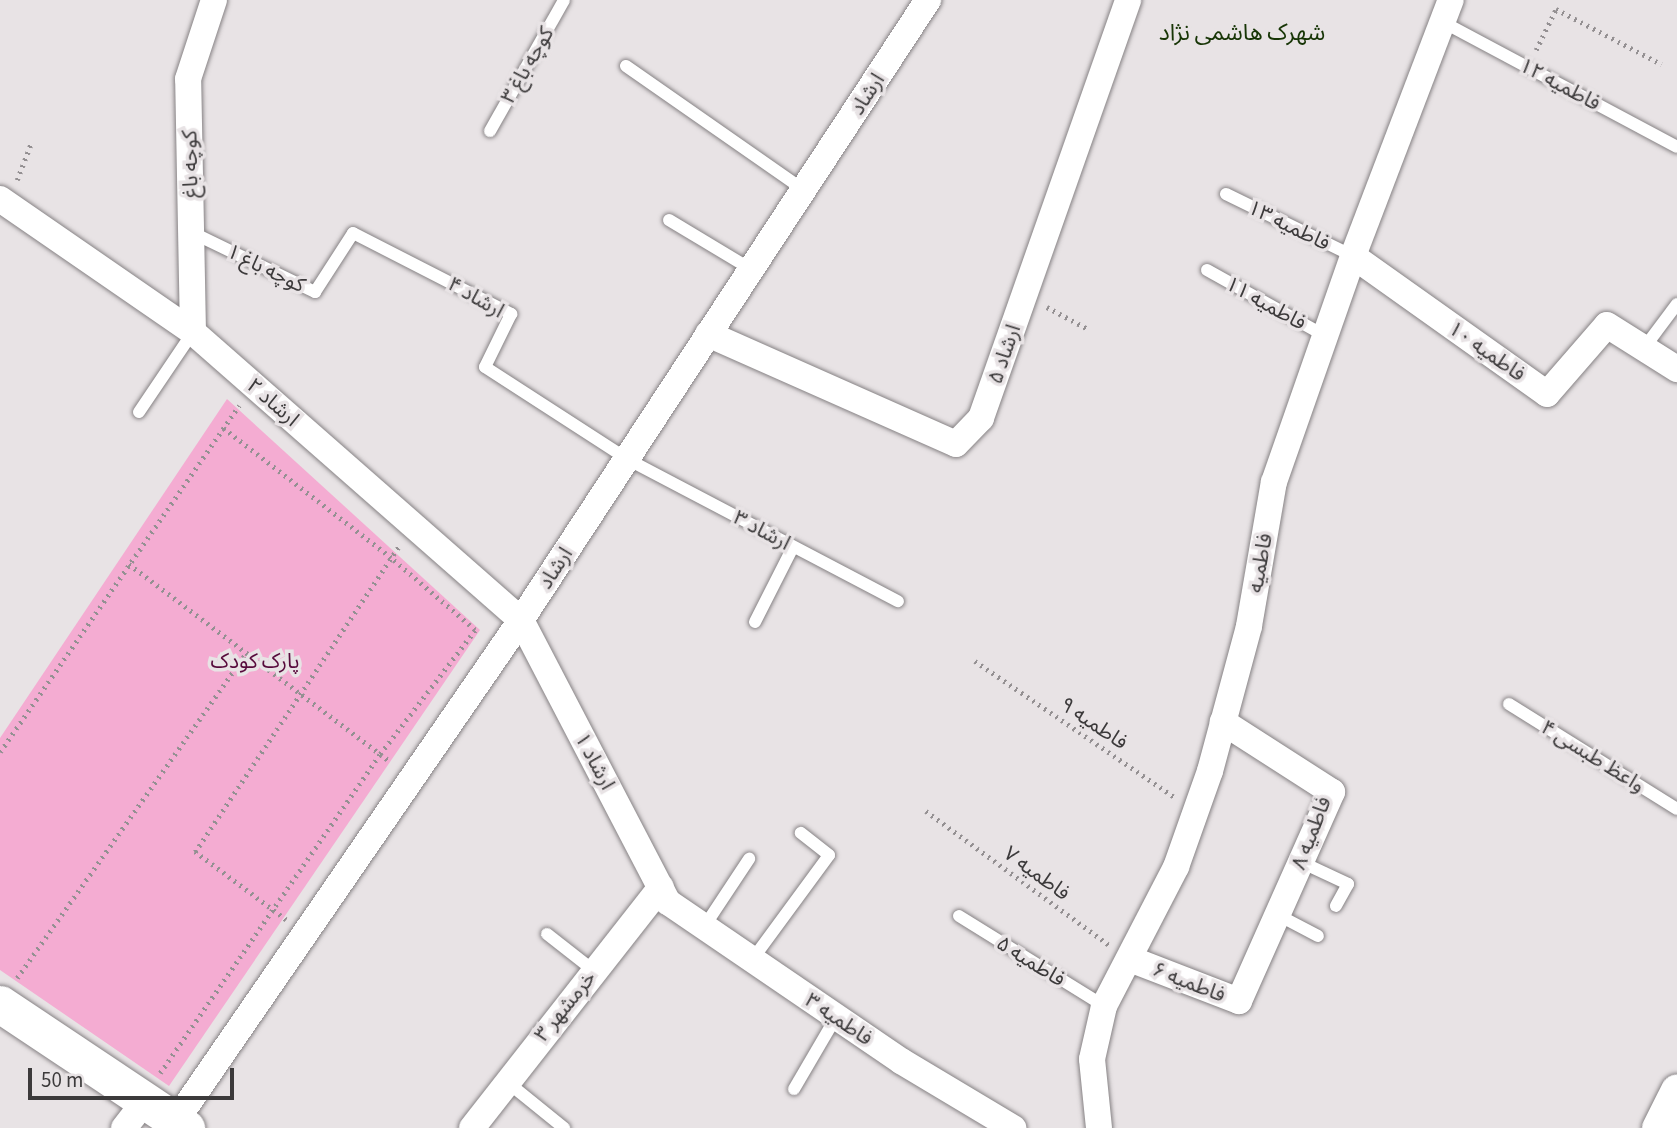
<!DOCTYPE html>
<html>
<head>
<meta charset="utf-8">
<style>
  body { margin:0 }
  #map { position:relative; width:1677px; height:1128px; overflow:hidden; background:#e8e3e5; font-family:"Source Sans 3","Noto Sans Arabic",sans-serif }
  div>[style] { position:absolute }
  .green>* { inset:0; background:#f4acd2 }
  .path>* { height:4.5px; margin-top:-2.25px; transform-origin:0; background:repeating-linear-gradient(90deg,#949092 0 2px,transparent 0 7px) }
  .roads { filter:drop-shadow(0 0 2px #868284) drop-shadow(0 0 2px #868284) }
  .service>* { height:12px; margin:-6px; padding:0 6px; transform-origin:6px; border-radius:6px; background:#fff }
  .minor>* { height:26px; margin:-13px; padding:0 13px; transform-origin:13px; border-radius:13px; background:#fff }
  .tertiary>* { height:33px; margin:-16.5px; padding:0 16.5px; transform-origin:16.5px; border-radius:16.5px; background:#fff }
  .secondary>* { height:37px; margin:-18.5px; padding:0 18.5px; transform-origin:18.5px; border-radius:18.5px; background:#fff }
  span { translate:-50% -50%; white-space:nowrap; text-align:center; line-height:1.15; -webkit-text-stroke:7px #e8e3e5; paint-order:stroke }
  .street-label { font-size:21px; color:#3c3a3b }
  .park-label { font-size:21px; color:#570a3c }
  .neighbourhood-label { font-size:23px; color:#173506 }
  .scale { position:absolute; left:28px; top:1068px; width:206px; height:32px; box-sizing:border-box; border:4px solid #3c3a3b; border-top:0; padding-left:9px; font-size:21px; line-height:24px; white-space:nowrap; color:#3c3a3b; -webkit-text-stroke:5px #e8e3e5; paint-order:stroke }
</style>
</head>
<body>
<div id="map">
  <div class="green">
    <i style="clip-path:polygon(227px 399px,480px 630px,169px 1086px,0 970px,0 738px)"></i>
  </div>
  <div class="path">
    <i style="left:1536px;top:50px;width:46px;rotate:-64deg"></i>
    <i style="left:1556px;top:9px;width:119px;rotate:27.6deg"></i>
    <i style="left:17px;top:180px;width:40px;rotate:-69deg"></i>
    <i style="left:1047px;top:307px;width:47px;rotate:28.2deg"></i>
    <i style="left:129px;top:564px;width:328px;rotate:37.1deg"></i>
    <i style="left:975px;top:661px;width:241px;rotate:34.3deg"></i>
    <i style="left:0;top:752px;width:421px;rotate:-55.4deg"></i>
    <i style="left:926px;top:811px;width:227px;rotate:36.2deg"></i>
    <i style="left:286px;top:920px;width:114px;rotate:-143.2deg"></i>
    <i style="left:195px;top:852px;width:368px;rotate:-56.3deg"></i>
    <i style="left:17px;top:978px;width:398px;rotate:-54.8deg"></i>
    <i style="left:160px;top:1073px;width:388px;rotate:-55.4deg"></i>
    <i style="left:380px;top:754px;width:156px;rotate:-52.5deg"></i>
    <i style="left:475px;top:630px;width:111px;rotate:-139.4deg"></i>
    <i style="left:391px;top:558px;width:212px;rotate:-142.3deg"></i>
  </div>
  <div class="roads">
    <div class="service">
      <i style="left:1443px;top:22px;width:265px;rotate:28.1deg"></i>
      <i style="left:626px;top:66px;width:217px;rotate:34.9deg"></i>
      <i style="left:490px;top:131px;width:150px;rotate:-60.5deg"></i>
      <i style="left:1226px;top:194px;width:141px;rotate:26deg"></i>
      <i style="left:669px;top:220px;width:93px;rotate:31deg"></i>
      <i style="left:191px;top:232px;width:138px;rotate:25.8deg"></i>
      <i style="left:315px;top:292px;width:70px;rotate:-57.2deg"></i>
      <i style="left:353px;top:233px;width:178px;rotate:27.1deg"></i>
      <i style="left:511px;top:314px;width:59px;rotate:116.1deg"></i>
      <i style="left:485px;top:367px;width:169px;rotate:32.9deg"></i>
      <i style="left:627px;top:459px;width:306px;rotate:27.7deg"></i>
      <i style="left:1207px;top:270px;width:135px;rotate:29.2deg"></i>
      <i style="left:1644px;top:348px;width:55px;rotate:-53.1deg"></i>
      <i style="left:139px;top:412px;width:97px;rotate:-56deg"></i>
      <i style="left:755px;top:622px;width:84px;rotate:-63.1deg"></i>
      <i style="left:1509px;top:704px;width:198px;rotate:32deg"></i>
      <i style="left:1301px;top:862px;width:52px;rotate:25.1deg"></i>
      <i style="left:1348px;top:884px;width:25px;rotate:119deg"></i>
      <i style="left:1278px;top:915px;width:45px;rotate:27.7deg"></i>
      <i style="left:959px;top:916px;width:171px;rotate:31.8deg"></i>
      <i style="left:704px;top:927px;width:82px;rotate:-56.5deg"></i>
      <i style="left:547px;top:934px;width:58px;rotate:38deg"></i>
      <i style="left:752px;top:960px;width:130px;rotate:-53.7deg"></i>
      <i style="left:829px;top:855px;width:36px;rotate:-142deg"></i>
      <i style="left:506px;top:1081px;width:75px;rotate:39deg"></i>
      <i style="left:794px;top:1089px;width:83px;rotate:-59.7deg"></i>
    </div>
    <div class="minor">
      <i style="left:0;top:199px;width:234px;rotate:34.6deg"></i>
      <i style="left:193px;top:332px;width:436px;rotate:41.3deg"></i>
      <i style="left:521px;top:620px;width:318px;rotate:62.5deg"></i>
      <i style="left:668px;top:902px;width:282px;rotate:34.3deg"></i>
      <i style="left:901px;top:1061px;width:131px;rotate:30.9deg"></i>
      <i style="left:1353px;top:256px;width:238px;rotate:35.4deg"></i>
      <i style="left:1547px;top:394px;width:91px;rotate:-49deg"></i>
      <i style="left:1607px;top:325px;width:83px;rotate:32.2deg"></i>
      <i style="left:193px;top:332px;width:253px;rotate:-91.1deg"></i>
      <i style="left:188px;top:79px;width:83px;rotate:-71.8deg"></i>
      <i style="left:708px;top:334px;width:271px;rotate:23.9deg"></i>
      <i style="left:956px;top:444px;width:36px;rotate:-46deg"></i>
      <i style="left:981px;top:418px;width:443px;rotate:-70.6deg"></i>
      <i style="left:1130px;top:959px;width:117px;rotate:21.1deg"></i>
      <i style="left:1239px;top:1001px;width:229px;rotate:-66deg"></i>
      <i style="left:1332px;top:792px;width:130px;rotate:-147.3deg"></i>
      <i style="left:124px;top:1128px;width:16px;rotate:-52deg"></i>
      <i style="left:171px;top:1128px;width:617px;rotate:-55.43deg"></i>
      <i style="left:521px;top:620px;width:742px;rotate:-56.72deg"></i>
      <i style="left:472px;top:1128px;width:306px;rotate:-51.9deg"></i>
      <i style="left:1099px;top:1128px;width:69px;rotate:-95.8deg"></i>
      <i style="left:1092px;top:1059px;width:54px;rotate:-77.2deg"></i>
      <i style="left:1104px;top:1006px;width:157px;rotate:-62.6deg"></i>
      <i style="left:1176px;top:867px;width:102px;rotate:-70.5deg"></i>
      <i style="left:1210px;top:771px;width:150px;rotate:-74.9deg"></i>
      <i style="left:1249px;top:626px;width:146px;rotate:-80.2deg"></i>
      <i style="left:1274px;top:482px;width:239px;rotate:-70.7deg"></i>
      <i style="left:1353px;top:256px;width:274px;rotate:-69.1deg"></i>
    </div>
    <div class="tertiary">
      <i style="left:1658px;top:1128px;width:42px;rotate:-63.4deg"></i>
    </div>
    <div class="secondary">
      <i style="left:0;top:1004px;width:224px;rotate:33.7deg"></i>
    </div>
  </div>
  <div class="street-label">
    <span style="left:527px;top:65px;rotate:-60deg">کوچه باغ ۳</span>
    <span style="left:1560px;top:84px;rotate:28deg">فاطمیه ۱۲</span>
    <span style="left:867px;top:94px;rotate:-57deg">ارشاد</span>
    <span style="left:190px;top:164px;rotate:-91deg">کوچه باغ</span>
    <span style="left:1289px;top:225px;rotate:26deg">فاطمیه ۱۳</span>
    <span style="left:266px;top:268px;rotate:26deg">کوچه باغ ۱</span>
    <span style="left:476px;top:297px;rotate:30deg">ارشاد ۴</span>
    <span style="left:1266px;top:303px;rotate:29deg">فاطمیه ۱۱</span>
    <span style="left:1487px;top:351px;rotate:35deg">فاطمیه ۱۰</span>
    <span style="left:1004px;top:354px;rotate:-71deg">ارشاد ۵</span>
    <span style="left:273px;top:402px;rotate:41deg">ارشاد ۲</span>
    <span style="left:762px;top:530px;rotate:28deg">ارشاد ۳</span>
    <span style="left:1260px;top:563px;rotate:-80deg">فاطمیه</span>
    <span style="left:555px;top:568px;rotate:-57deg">ارشاد</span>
    <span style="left:1094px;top:723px;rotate:34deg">فاطمیه ۹</span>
    <span style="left:1593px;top:756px;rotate:32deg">واعظ طبسی ۴</span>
    <span style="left:595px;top:761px;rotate:62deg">ارشاد ۱</span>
    <span style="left:1311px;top:833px;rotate:-69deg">فاطمیه ۸</span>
    <span style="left:1037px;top:873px;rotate:36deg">فاطمیه ۷</span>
    <span style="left:1031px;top:961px;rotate:32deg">فاطمیه ۵</span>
    <span style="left:1189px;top:982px;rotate:21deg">فاطمیه ۶</span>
    <span style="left:565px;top:1006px;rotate:-51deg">خرمشهر ۳</span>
    <span style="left:839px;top:1019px;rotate:34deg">فاطمیه ۳</span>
  </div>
  <div class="park-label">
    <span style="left:255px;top:661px">پارک کودک</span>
  </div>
  <div class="neighbourhood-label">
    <span style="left:1242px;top:33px">شهرک هاشمی نژاد</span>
  </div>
  <div class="scale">50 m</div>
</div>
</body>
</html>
